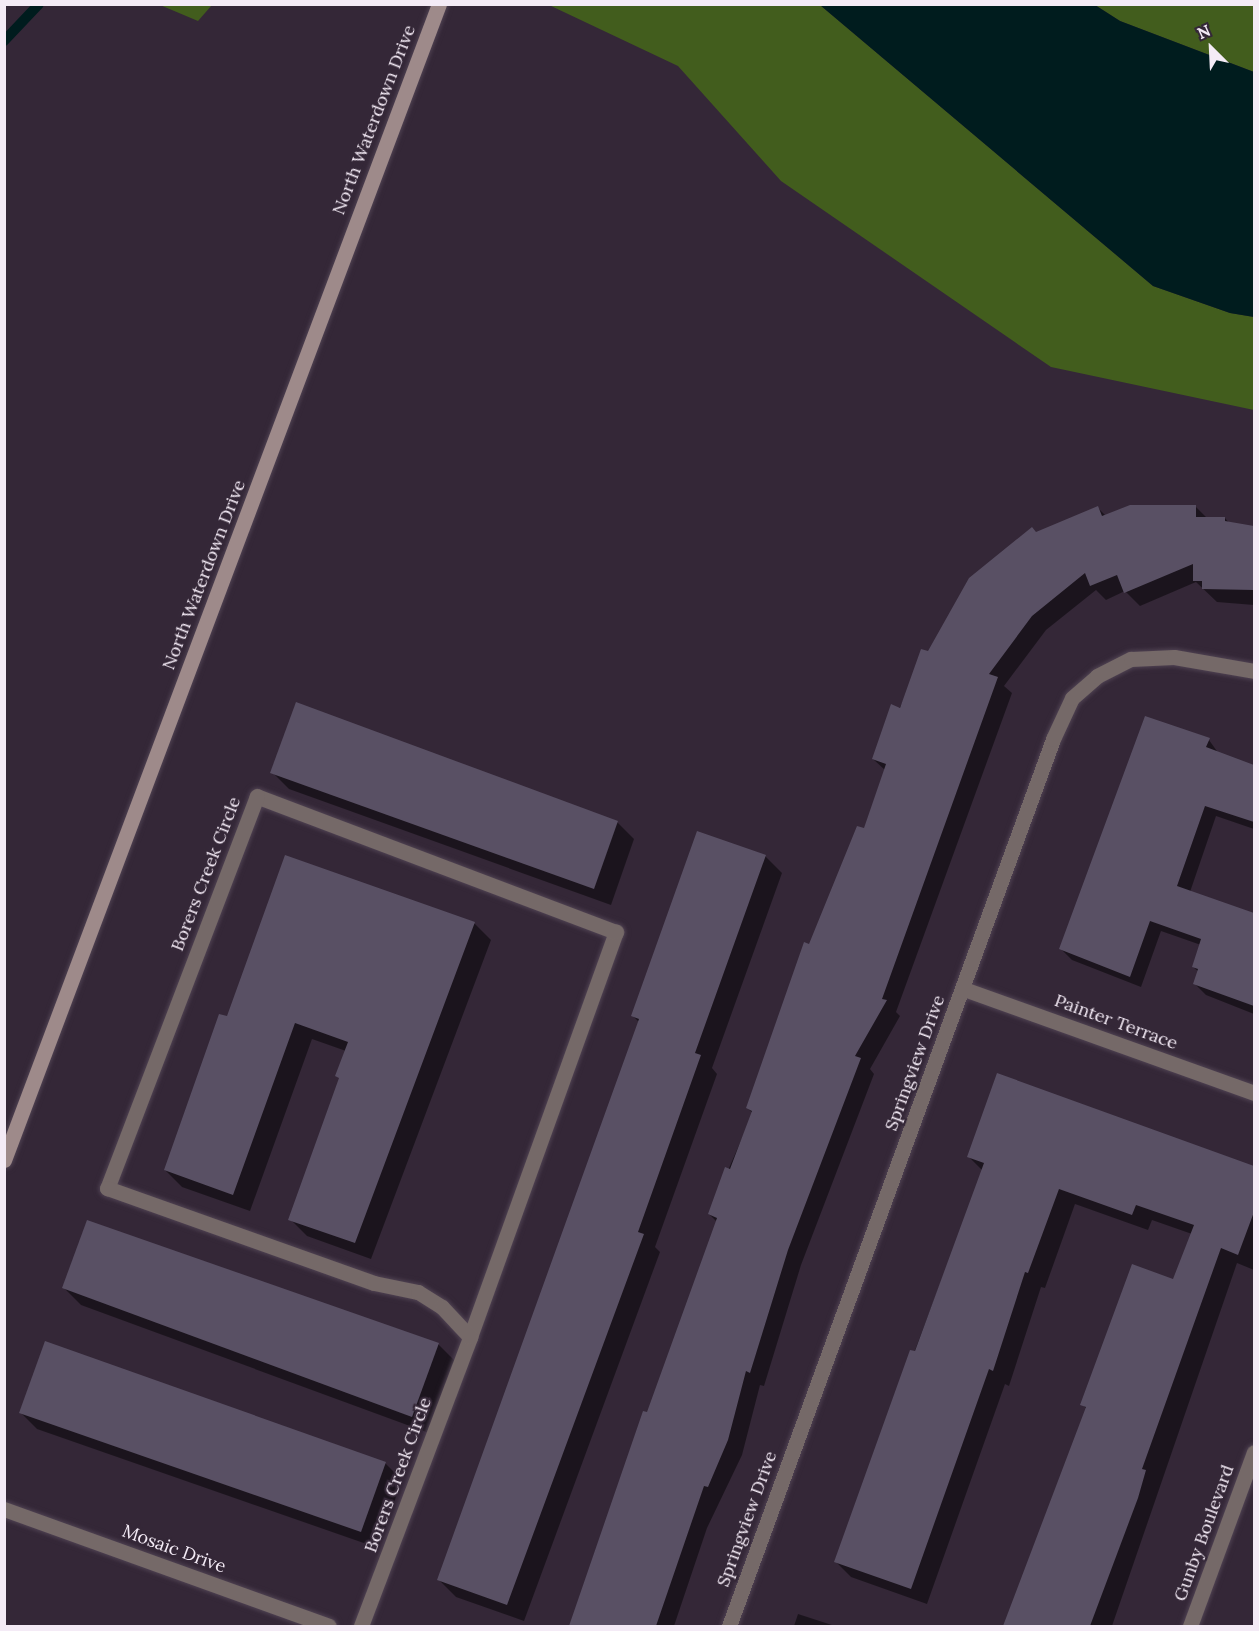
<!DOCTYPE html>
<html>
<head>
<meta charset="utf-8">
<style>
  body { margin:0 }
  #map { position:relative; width:1259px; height:1631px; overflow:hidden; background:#342737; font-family:Lora,serif }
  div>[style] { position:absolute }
  .forest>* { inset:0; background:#425d1d }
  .water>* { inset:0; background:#001c1e }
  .shadow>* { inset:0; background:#0007 }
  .stream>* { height:10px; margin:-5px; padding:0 5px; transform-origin:5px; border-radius:5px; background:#001c1e }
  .building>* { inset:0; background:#595064 }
  .roads { filter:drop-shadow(0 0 2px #4f4252) drop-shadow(0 0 2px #4f4252) }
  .service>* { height:15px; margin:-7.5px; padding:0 7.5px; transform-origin:7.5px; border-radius:7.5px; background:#756968 }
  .minor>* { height:15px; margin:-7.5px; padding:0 7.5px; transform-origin:7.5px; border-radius:7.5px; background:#756968 }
  .secondary>* { height:15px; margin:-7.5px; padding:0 7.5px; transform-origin:7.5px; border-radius:7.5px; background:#9e8a8a }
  span { translate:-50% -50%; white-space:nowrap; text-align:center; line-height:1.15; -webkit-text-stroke:4.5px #342737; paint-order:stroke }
  .street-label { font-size:18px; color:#f4ebf6 }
  .frame { position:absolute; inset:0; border:6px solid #f4ebf6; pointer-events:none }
  .north { position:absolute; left:1181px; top:18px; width:60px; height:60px; -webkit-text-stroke:4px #342737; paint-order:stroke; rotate:336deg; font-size:16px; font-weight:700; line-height:24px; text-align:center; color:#f4ebf6 }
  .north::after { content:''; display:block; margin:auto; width:21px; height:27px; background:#f4ebf6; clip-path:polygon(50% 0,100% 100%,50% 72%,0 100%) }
</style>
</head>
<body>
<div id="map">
  <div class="forest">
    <i style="clip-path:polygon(160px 5px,212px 5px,198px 21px)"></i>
    <i style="clip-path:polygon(549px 5px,820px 5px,1153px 286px,1230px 313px,1254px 317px,1254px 410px,1051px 367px,781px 181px,678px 66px)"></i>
    <i style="clip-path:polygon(1095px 5px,1254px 5px,1254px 72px,1120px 21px)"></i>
  </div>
  <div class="water">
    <i style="clip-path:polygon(820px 5px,1095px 5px,1120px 21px,1254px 72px,1254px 317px,1230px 313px,1153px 286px)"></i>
  </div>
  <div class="shadow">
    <i style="clip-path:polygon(1196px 507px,1207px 518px,1225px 518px,1229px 523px,1254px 528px,1254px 605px,1217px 602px,1196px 582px,1140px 606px,1125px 591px,1106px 600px,1096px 590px,1046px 630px,1004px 686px,1012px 693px,896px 1012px,900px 1016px,870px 1069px,874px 1074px,801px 1265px,764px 1386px,760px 1385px,742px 1455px,707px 1528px,674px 1626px,573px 1626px,717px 1222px,709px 1214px,753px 1113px,747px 1108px,810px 946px,865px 830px,886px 771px,873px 759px,928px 653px,1036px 533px,1098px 508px,1106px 516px)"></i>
    <i style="clip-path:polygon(297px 704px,617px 822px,634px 839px,611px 905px,289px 789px,272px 772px)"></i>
    <i style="clip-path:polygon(1209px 740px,1219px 754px,1254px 767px,1254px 829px,1216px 816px,1190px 892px,1254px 915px,1254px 1014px,1206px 995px,1195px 984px,1199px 972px,1193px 967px,1201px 945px,1161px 931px,1141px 987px,1072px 960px,1061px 949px)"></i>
    <i style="clip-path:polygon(765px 856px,782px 873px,712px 1068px,717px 1074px,655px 1247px,660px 1252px,524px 1621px,456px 1597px,439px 1580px,639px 1022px,633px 1016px)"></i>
    <i style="clip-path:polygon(286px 857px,475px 924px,491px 940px,371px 1259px,307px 1236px,290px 1219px,340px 1079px,346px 1051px,312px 1039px,250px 1211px,182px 1187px,165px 1170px,228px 1018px)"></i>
    <i style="clip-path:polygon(998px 1075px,1254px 1167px,1254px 1270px,1237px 1263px,1112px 1626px,1009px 1626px,1006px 1623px,1087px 1409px,1082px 1404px,1174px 1280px,1192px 1234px,1152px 1220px,1148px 1230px,1075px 1204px,1045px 1288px,1041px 1287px,1009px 1386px,1005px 1384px,927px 1604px,851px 1577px,835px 1561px,983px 1171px,969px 1157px)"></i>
    <i style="clip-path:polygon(64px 1288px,438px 1344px,455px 1361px,429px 1433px,81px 1305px)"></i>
    <i style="clip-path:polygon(20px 1412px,385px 1463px,402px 1480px,378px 1548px,37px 1429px)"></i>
    <i style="clip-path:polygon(798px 1614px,835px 1626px,794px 1626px)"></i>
  </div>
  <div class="stream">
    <i style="left:4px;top:41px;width:51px;rotate:-46.6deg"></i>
  </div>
  <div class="building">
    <i style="clip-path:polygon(1130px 505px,1196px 505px,1196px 517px,1225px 517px,1225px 521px,1254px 526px,1254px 590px,1202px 589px,1202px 581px,1193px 581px,1193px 564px,1124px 593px,1117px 575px,1090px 586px,1085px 573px,1032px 616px,989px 674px,998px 677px,882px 999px,887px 1000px,855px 1056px,861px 1058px,788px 1250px,750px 1373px,746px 1371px,728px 1440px,708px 1487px,704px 1486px,656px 1626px,569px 1626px,643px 1411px,647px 1412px,717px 1218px,708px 1214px,725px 1167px,730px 1169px,752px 1111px,746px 1108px,804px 942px,809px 944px,857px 826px,864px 828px,886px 764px,872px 759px,891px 704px,900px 708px,921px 649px,928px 651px,969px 578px,1032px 527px,1036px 532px,1098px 506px,1102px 516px)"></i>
    <i style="clip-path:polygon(296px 702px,618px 821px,594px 889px,270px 773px)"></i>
    <i style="clip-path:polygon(1145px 716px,1210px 738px,1206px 747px,1254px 765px,1254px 822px,1205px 806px,1177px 886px,1254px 913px,1254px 1006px,1193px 984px,1198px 969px,1192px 967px,1201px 939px,1150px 921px,1130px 977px,1059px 949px)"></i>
    <i style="clip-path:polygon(697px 831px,766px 855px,695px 1053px,701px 1055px,638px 1232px,644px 1234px,507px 1605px,437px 1580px,639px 1019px,631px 1016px)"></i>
    <i style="clip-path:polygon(285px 855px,475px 922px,355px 1243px,288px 1220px,339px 1078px,335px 1076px,348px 1042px,295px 1023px,233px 1195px,164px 1170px,219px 1014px,227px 1016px)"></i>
    <i style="clip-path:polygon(997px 1073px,1254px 1166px,1254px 1212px,1238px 1255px,1221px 1248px,1142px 1469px,1146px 1470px,1138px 1498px,1090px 1626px,1003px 1626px,1086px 1407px,1080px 1405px,1132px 1264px,1173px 1279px,1194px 1225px,1136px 1205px,1132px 1215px,1059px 1189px,1028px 1273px,1025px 1272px,993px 1371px,989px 1369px,911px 1589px,834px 1562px,910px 1350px,915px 1351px,984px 1163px,967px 1157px)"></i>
    <i style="clip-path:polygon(87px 1220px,439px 1343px,412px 1417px,62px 1288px)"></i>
    <i style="clip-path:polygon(45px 1341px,386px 1462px,361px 1532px,19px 1413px)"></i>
  </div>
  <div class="roads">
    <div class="service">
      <i style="left:361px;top:1626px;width:309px;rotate:-69.3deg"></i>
      <i style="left:470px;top:1337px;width:431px;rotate:-70.2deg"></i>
      <i style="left:616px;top:932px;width:384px;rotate:-159.3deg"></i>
      <i style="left:257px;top:796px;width:420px;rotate:110.9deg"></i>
      <i style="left:107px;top:1188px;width:283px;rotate:19.6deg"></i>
      <i style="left:374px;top:1283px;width:45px;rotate:11.6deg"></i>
      <i style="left:418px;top:1292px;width:28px;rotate:32deg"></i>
      <i style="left:442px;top:1307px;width:41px;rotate:47deg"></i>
    </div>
    <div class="minor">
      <i style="left:964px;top:989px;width:308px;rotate:19.7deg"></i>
      <i style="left:4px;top:1509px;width:345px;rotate:19.8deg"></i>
      <i style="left:729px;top:1626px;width:944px;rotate:-69.93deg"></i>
      <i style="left:1053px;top:739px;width:45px;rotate:-65.1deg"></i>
      <i style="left:1072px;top:698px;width:33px;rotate:-41deg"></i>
      <i style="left:1097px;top:676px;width:38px;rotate:-27deg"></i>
      <i style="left:1131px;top:659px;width:43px;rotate:-2.7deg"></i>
      <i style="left:1174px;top:657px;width:81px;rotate:9.9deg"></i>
      <i style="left:1190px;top:1626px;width:185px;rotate:-69.8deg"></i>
    </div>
    <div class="secondary">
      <i style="left:4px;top:1160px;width:1235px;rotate:-69.38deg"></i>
    </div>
  </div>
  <div class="street-label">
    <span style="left:374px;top:120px;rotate:-69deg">North Waterdown Drive</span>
    <span style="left:204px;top:575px;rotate:-69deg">North Waterdown Drive</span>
    <span style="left:206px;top:874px;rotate:-69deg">Borers Creek Circle</span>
    <span style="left:1116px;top:1022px;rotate:20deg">Painter Terrace</span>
    <span style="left:915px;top:1063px;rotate:-70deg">Springview Drive</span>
    <span style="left:398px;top:1475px;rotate:-70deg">Borers Creek Circle</span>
    <span style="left:747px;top:1519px;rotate:-70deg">Springview Drive</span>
    <span style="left:1204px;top:1533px;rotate:-70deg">Gunby Boulevard</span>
    <span style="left:174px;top:1549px;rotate:20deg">Mosaic Drive</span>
  </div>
  <div class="frame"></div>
  <div class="north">N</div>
</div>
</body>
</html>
